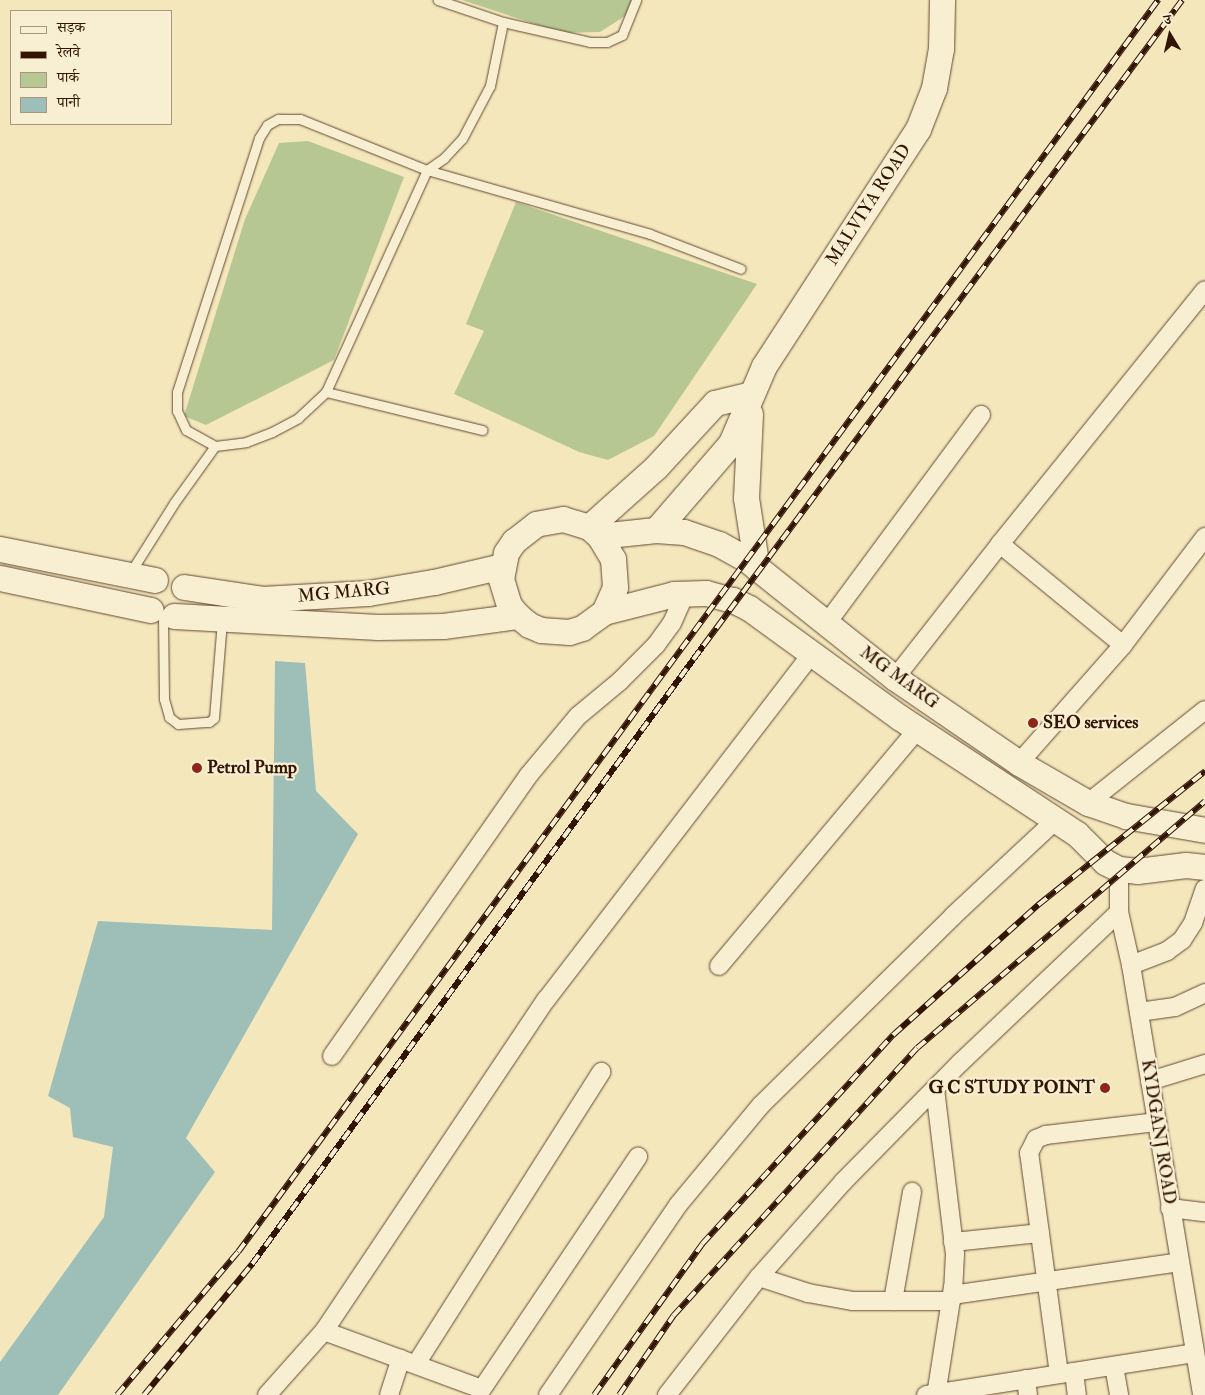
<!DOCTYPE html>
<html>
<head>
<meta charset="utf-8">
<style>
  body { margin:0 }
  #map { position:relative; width:1205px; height:1395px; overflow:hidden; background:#f4e7bc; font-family:"IM FELL Double Pica","Noto Serif Devanagari",serif }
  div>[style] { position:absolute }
  .green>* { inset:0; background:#b6c794 }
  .water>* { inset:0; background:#9ebeb8 }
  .roads { filter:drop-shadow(0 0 1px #624931) drop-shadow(0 0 1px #624931) }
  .lane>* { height:9px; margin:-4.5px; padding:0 4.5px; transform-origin:4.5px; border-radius:4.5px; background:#f8efd3 }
  .street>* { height:18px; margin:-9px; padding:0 9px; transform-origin:9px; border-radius:9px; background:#f8efd3 }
  .secondary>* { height:25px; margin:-12.5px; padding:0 12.5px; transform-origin:12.5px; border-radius:12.5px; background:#f8efd3 }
  .rail>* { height:5.5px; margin-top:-2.75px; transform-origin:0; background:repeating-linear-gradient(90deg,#f8efd3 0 11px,#311403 0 22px); box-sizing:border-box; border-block:1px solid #311403 }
  .dots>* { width:14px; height:14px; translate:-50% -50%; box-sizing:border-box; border:2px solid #f8efd3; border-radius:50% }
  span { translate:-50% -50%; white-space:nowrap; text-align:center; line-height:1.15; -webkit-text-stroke:4.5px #f8efd3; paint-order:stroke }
  .street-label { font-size:18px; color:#311403 }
  .poi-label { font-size:18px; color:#311403; font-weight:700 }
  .left { translate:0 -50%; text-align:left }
  .right { translate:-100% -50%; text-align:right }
  .legend { position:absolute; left:10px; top:10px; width:162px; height:115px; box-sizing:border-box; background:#f8efd3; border:1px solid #a89780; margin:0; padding:6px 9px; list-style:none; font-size:15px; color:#311403 }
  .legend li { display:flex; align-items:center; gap:10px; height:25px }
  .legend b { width:25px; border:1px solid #a89780 }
  .north { position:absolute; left:1145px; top:10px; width:50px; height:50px; -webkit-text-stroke:4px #f8efd3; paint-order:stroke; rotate:351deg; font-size:14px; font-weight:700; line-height:20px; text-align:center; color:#311403 }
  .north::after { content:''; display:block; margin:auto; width:18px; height:22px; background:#311403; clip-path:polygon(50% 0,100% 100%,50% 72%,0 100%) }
</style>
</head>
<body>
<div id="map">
  <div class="green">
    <i style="clip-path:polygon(462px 0,637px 0,625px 16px,600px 32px,562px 33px)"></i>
    <i style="clip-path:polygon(308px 141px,404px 177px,334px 360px,206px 425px,184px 416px,245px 219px,279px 143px)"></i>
    <i style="clip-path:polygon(516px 202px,757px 284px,654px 436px,608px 460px,579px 452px,454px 394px,484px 331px,466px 324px)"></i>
  </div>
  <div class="water">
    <i style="clip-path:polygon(275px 661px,305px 663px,316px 791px,358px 834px,186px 1138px,215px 1172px,58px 1395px,0 1395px,0 1362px,104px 1217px,113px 1147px,73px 1137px,70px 1108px,48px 1096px,98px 921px,272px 930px)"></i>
  </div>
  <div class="roads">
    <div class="lane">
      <i style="left:503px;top:22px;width:89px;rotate:12.9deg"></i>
      <i style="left:590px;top:42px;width:17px"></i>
      <i style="left:607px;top:42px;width:17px;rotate:-25deg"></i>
      <i style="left:622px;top:35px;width:38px;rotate:-68deg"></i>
      <i style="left:427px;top:170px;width:232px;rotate:16deg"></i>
      <i style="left:650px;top:234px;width:97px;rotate:21deg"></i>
      <i style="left:427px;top:170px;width:21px;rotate:-35deg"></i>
      <i style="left:444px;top:158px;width:26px;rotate:-47deg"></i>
      <i style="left:462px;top:139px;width:60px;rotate:-62.2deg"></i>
      <i style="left:490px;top:86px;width:65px;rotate:-78.5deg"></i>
      <i style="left:503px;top:22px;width:69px;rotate:-161.3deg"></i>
      <i style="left:215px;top:446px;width:33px;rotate:-151deg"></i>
      <i style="left:186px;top:430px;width:21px;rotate:-115deg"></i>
      <i style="left:177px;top:411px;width:19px;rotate:-90deg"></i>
      <i style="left:177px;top:392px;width:267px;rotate:-72.1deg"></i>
      <i style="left:259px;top:138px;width:15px;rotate:-58deg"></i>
      <i style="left:267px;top:125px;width:13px;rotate:-29deg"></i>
      <i style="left:278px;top:119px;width:22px"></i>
      <i style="left:300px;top:119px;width:137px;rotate:21.9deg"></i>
      <i style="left:427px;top:170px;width:244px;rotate:114.5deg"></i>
      <i style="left:130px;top:573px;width:83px;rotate:-57.8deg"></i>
      <i style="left:174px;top:503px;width:70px;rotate:-54.3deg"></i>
      <i style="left:215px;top:446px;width:31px;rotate:-7deg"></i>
      <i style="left:246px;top:442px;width:28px;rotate:-21deg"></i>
      <i style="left:272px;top:432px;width:30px;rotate:-28deg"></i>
      <i style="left:298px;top:418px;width:38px;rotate:-43deg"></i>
      <i style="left:326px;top:392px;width:161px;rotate:13.7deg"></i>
      <i style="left:163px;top:617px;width:82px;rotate:89.3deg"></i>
      <i style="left:164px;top:699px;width:19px;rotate:74deg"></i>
      <i style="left:169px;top:717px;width:11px;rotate:38deg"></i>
      <i style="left:178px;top:724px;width:31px;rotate:-4deg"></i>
      <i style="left:209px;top:722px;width:6px;rotate:-39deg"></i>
      <i style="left:214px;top:718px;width:97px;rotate:-85.3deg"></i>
    </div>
    <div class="street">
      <i style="left:1000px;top:544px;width:159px;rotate:39.4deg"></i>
      <i style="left:827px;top:623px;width:259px;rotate:-53.5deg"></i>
      <i style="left:895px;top:678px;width:170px;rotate:-51.9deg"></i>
      <i style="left:1000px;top:544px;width:326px;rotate:-51.1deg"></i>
      <i style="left:1019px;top:763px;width:157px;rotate:-48.6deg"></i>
      <i style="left:1123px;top:645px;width:136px;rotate:-52.8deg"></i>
      <i style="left:1088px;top:803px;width:149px;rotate:-38.5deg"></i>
      <i style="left:1119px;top:869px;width:43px;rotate:90deg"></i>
      <i style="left:1119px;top:912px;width:54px;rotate:77.2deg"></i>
      <i style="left:1131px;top:965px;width:436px;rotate:80.6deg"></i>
      <i style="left:1131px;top:965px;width:39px;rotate:-21deg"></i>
      <i style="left:1167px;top:951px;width:19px;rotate:-36deg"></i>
      <i style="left:1182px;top:940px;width:20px;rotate:-57deg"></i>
      <i style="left:1193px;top:923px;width:36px;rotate:-71deg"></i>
      <i style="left:719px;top:966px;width:309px;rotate:-50deg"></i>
      <i style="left:1139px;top:1012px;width:36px;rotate:-8deg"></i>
      <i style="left:1175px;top:1007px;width:33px;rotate:-25deg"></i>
      <i style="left:332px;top:1056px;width:342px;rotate:-55deg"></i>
      <i style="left:528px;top:776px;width:78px;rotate:-50.2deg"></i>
      <i style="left:578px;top:716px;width:55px;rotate:-39.8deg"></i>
      <i style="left:620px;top:681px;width:51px;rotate:-45deg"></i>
      <i style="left:656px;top:645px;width:27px;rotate:-54deg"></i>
      <i style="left:672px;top:623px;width:32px;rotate:-66deg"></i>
      <i style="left:1150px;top:1081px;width:58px;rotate:-17.2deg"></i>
      <i style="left:935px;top:1089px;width:166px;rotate:83.1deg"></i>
      <i style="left:955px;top:1254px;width:33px;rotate:93deg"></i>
      <i style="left:953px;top:1287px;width:109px;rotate:98.9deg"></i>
      <i style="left:1170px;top:1208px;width:35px;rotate:7deg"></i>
      <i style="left:953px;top:1242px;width:87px;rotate:-5.9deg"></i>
      <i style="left:759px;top:1277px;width:52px;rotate:18.1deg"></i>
      <i style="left:808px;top:1293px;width:46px;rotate:10.1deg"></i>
      <i style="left:853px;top:1301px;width:98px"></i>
      <i style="left:952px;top:1295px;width:230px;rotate:-8.2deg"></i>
      <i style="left:893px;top:1301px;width:111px;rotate:-80.1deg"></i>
      <i style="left:324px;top:1331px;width:168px;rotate:20.2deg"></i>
      <i style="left:482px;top:1389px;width:280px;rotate:-56.1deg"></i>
      <i style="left:416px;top:1364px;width:346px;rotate:-57.6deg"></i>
      <i style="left:1114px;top:1366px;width:29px;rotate:80deg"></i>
      <i style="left:1074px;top:1372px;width:23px;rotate:83deg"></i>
      <i style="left:1059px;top:1374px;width:223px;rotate:-97.7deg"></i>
      <i style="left:1029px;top:1153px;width:16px;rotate:-63deg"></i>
      <i style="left:1036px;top:1139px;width:11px;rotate:-22deg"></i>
      <i style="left:1046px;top:1135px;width:112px;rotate:-6.7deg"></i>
      <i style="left:1026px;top:1379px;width:16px;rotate:83deg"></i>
      <i style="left:267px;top:1395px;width:86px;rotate:-48.3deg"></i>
      <i style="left:324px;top:1331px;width:399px;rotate:-56.2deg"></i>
      <i style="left:546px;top:1000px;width:437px;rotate:-52.5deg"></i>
      <i style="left:389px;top:1395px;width:38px;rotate:-72deg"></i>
      <i style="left:548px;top:1395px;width:230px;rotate:-55.6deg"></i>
      <i style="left:678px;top:1205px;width:130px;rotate:-50.3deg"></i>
      <i style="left:761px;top:1105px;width:269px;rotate:-44.5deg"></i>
      <i style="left:953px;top:916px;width:141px;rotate:-43deg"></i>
      <i style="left:667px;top:1395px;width:150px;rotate:-52.1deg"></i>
      <i style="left:759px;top:1277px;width:127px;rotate:-48.5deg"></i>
      <i style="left:843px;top:1182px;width:168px;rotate:-45.5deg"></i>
      <i style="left:961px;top:1062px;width:218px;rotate:-43.5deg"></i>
      <i style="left:926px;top:1395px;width:272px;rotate:-8.9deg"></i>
    </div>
    <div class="secondary">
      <i style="left:750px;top:414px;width:84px;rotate:92.7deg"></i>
      <i style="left:746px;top:498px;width:71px;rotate:81.1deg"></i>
      <i style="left:589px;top:527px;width:90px;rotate:-41.8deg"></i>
      <i style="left:656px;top:467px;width:87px;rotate:-47.3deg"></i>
      <i style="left:715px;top:403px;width:37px;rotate:-14deg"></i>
      <i style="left:656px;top:530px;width:115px;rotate:-49.2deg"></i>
      <i style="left:731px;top:443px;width:84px;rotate:-66.8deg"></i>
      <i style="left:764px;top:366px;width:283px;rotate:-57deg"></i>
      <i style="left:918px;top:129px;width:44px;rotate:-68.7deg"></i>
      <i style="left:934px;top:88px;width:40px;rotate:-80deg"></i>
      <i style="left:941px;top:49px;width:49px;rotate:-88.8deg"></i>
      <i style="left:599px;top:536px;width:57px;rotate:-6deg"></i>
      <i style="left:656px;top:530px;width:28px;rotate:4deg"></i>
      <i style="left:684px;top:532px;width:37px;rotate:19deg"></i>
      <i style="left:719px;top:544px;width:31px;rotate:29deg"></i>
      <i style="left:746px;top:559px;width:191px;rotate:38.6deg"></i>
      <i style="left:895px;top:678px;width:150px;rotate:34.4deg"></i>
      <i style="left:1019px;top:763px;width:80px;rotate:30.1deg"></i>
      <i style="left:1088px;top:803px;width:40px;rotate:18.9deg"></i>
      <i style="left:1126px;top:816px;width:80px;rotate:10deg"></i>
      <i style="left:0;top:549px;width:158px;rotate:11.3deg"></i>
      <i style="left:0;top:578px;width:154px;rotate:12deg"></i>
      <i style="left:184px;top:587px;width:79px;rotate:8.7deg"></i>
      <i style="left:262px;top:599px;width:106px;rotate:-3.2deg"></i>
      <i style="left:368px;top:593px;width:67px;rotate:-9.5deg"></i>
      <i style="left:434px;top:582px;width:70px;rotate:-13.2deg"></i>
      <i style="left:604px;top:612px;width:72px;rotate:-14.4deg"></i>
      <i style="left:674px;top:594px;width:32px;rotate:-2deg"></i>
      <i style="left:706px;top:593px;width:28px;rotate:15deg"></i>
      <i style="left:733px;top:600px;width:18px;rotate:27deg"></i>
      <i style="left:749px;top:608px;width:185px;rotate:36deg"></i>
      <i style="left:899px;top:717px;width:213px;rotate:33.3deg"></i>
      <i style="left:1077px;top:834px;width:40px;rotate:45deg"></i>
      <i style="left:1105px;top:862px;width:16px;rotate:27deg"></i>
      <i style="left:1119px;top:869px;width:18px;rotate:6deg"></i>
      <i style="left:1137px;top:871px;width:49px;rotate:-7deg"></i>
      <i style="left:1186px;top:865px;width:19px;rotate:6deg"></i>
      <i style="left:174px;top:616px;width:204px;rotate:3.1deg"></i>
      <i style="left:378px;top:627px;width:65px;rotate:-0.9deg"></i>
      <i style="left:443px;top:626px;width:76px;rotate:-7.6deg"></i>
      <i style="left:518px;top:616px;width:14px;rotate:39deg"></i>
      <i style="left:529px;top:625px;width:13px;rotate:23deg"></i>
      <i style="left:541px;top:630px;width:28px;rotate:4deg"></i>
      <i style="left:569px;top:632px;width:14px;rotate:-17deg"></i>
      <i style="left:582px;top:628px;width:27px;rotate:-36deg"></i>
      <i style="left:604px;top:612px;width:27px;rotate:-66deg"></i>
      <i style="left:615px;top:587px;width:28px;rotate:-94deg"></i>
      <i style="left:613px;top:559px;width:27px;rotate:-121deg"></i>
      <i style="left:599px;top:536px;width:13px;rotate:-138deg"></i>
      <i style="left:589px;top:527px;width:27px;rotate:-163deg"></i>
      <i style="left:563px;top:519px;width:27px;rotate:170deg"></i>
      <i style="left:536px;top:524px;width:28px;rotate:142deg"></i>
      <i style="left:514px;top:541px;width:14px;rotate:124deg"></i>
      <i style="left:506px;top:553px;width:26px;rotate:101deg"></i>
      <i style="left:501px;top:579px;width:27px;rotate:73deg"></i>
      <i style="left:509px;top:605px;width:14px;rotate:51deg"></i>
    </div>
  </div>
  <div class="rail">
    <i style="left:117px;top:1395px;width:187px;rotate:-49.8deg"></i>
    <i style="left:238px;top:1252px;width:1554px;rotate:-53.69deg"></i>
    <i style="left:144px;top:1395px;width:170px;rotate:-50.5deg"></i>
    <i style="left:252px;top:1264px;width:765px;rotate:-53.88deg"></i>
    <i style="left:703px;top:646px;width:804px;rotate:-53.44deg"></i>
    <i style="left:594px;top:1395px;width:186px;rotate:-54.4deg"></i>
    <i style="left:702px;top:1244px;width:283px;rotate:-47.6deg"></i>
    <i style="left:893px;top:1035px;width:195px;rotate:-41.9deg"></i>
    <i style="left:1038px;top:905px;width:214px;rotate:-38.7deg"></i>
    <i style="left:619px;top:1395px;width:96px;rotate:-55.6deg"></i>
    <i style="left:673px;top:1316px;width:362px;rotate:-47.7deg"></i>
    <i style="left:917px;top:1048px;width:379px;rotate:-40.6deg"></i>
  </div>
  <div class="dots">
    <i style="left:1033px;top:723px;background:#8f2418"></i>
    <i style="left:197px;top:768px;background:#8f2418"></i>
    <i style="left:1105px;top:1088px;background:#8f2418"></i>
  </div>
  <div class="street-label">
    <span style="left:869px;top:205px;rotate:-57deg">MALVIYA ROAD</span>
    <span style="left:344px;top:593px;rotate:-5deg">MG MARG</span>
    <span style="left:899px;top:678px;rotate:36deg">MG MARG</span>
    <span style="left:1158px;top:1132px;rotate:81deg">KYDGANJ ROAD</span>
  </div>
  <div class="poi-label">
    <span class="left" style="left:1043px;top:723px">SEO services</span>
    <span class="left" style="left:207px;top:768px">Petrol Pump</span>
    <span class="right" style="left:1095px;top:1088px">G C STUDY POINT</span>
  </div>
  <ul class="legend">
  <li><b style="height:6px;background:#f8efd3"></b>सड़क</li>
  <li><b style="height:6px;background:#311403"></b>रेलवे</li>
  <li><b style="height:14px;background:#b6c794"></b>पार्क</li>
  <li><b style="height:14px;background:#9ebeb8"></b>पानी</li>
  </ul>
  <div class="north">उ</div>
</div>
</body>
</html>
